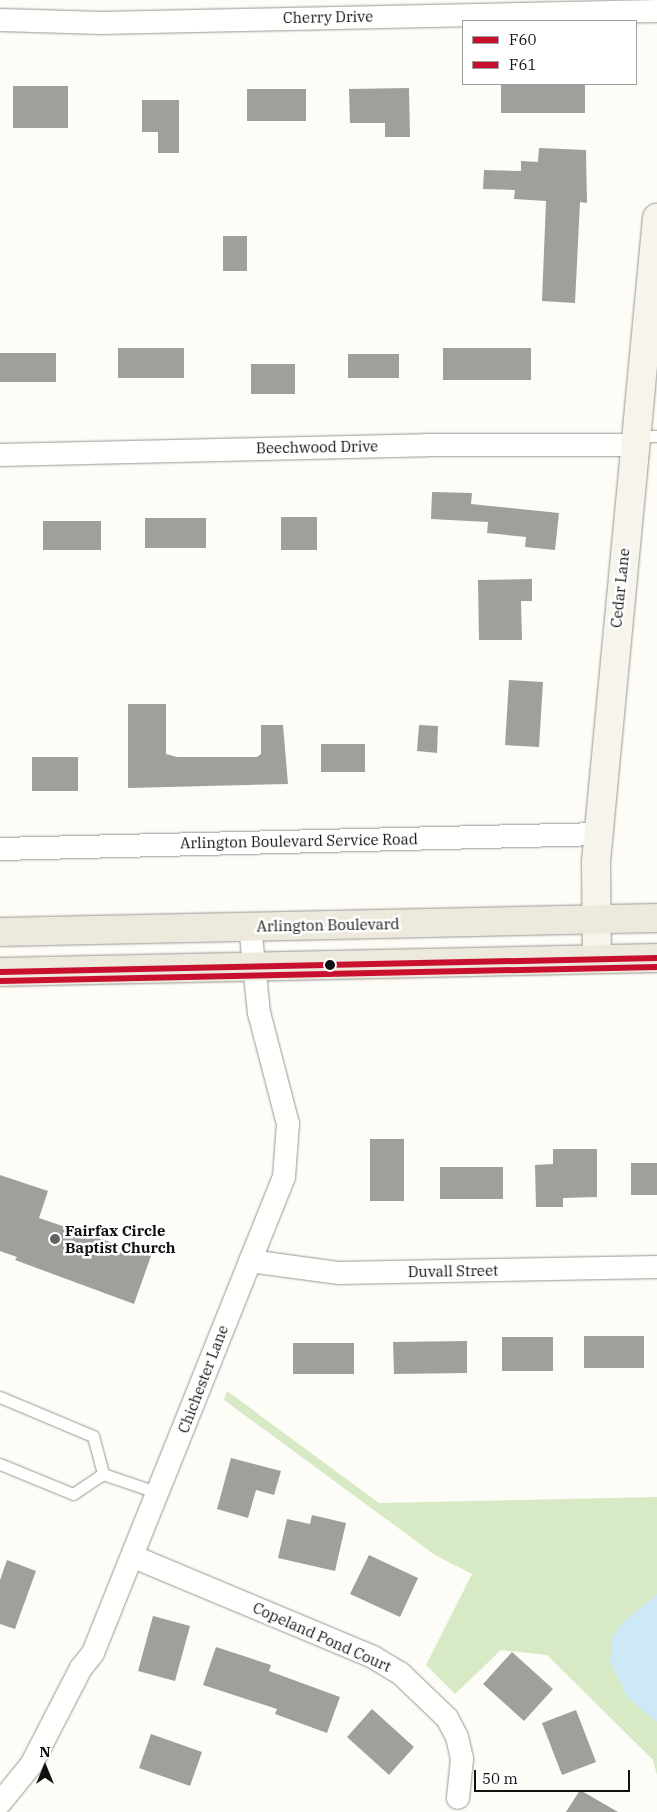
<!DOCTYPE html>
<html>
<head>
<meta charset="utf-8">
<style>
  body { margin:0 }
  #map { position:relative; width:657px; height:1812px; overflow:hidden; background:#fdfcf7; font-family:"IBM Plex Serif",serif }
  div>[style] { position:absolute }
  .forest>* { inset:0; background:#d8eac5 }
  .water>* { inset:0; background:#cde8f7 }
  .building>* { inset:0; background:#a19f9c }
  .roads { filter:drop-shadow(0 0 1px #979795) drop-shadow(0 0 1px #979795) }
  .service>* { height:11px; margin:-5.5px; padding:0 5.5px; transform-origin:5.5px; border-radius:5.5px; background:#fffffe }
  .minor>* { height:22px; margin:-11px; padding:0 11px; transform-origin:11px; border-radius:11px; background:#fffffe }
  .secondary>* { height:28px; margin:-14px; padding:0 14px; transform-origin:14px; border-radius:14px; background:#f6f4eb }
  .primary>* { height:28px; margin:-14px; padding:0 14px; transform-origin:14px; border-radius:14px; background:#ede9dc }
  .bus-1>* { height:6px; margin:-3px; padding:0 3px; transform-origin:3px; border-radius:3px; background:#c8102e }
  .bus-2>* { height:6px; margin:-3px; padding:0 3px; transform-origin:3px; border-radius:3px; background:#c8102e }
  .dots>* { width:14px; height:14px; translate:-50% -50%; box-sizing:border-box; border:2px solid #fff; border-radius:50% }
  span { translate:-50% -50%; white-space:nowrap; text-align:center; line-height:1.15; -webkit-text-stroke:5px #fff; paint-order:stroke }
  .street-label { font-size:15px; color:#111 }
  .poi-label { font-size:15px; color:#111; font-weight:700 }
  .left { translate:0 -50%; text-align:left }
  .legend { position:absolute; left:462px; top:20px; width:175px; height:65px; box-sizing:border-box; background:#fff; border:1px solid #a0a0a0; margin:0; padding:6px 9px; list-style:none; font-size:15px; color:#111 }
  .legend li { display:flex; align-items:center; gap:10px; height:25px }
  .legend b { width:25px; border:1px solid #a0a0a0 }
  .north { position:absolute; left:20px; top:1742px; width:50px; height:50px; -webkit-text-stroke:4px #fff; paint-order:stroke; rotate:0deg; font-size:14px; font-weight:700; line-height:20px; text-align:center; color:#111 }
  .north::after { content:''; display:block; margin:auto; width:18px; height:22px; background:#111; clip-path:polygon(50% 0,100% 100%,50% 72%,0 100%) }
  .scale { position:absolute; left:474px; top:1770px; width:156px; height:22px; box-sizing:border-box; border:2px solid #111; border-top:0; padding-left:6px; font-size:15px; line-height:18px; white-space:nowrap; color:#111; -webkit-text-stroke:4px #fff; paint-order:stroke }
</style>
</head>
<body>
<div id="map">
  <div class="forest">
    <i style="clip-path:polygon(227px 1391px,379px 1503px,657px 1497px,657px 1775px,653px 1760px,547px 1655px,501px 1650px,455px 1694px,426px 1665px,472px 1574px,435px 1555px,224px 1400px)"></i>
  </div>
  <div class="water">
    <i style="clip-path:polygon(657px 1594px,657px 1722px,628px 1698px,610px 1662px,612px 1639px,621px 1624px)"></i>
  </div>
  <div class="building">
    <i style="clip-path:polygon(501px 84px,585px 84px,585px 113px,501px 113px)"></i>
    <i style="clip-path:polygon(13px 86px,68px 86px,68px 128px,13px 128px)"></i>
    <i style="clip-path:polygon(409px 88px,410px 137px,385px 137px,385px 123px,350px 123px,349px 89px)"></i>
    <i style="clip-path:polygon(247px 89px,306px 89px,306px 121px,247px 121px)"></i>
    <i style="clip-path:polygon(142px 100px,179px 100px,179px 153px,158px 153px,158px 132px,142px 132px)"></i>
    <i style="clip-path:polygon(539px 148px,586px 150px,587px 203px,580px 202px,575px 303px,542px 301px,546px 201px,514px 199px,515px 190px,483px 189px,484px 170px,521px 171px,521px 161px,538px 162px)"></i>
    <i style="clip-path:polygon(223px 236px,247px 236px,247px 271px,223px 271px)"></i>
    <i style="clip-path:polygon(118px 348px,184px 348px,184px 378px,118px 378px)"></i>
    <i style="clip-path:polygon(443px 348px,531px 348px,531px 380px,443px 380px)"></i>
    <i style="clip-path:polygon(0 353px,56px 353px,56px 382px,0 382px)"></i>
    <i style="clip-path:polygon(348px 354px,399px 354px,399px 378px,348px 378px)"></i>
    <i style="clip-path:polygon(251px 364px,295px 364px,295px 394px,251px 394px)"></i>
    <i style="clip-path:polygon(432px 492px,472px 493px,471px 504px,559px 513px,555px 550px,525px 547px,526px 537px,487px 533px,488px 522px,431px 519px)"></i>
    <i style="clip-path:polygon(281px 517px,317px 517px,317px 550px,281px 550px)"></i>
    <i style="clip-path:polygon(145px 518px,206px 518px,206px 548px,145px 548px)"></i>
    <i style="clip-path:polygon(43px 521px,101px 521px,101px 550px,43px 550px)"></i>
    <i style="clip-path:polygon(532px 579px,532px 601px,521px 601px,522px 640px,479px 640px,478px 580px)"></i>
    <i style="clip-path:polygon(509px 680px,543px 682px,539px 747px,505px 745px)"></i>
    <i style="clip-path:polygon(128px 704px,166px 704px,166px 754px,177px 757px,257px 757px,261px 754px,261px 725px,283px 725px,288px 784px,128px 788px)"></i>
    <i style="clip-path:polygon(419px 725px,438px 726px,437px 753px,417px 751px)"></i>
    <i style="clip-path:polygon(321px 744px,365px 744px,365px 772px,321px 772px)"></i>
    <i style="clip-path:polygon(32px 757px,78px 757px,78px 791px,32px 791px)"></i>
    <i style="clip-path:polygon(370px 1139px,404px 1139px,404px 1201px,370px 1201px)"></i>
    <i style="clip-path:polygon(553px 1149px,597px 1149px,597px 1197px,563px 1198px,563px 1207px,536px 1207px,535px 1165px,553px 1164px)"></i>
    <i style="clip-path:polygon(631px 1163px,657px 1163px,657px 1195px,631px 1195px)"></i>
    <i style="clip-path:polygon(440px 1167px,503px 1167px,503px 1199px,440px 1199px)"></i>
    <i style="clip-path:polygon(0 1175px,48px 1191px,39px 1218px,151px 1256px,134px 1304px,15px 1260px,17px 1257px,0 1251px)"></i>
    <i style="clip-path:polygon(584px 1336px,644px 1336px,644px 1368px,584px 1368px)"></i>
    <i style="clip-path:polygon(502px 1337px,553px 1337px,553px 1371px,502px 1371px)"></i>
    <i style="clip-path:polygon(467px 1341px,467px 1373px,394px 1374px,393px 1342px)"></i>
    <i style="clip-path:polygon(293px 1343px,354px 1343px,354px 1374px,293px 1374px)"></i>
    <i style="clip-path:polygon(231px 1458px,281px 1471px,274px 1495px,256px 1490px,248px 1518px,217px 1509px)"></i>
    <i style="clip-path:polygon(312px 1515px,346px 1523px,335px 1571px,278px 1558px,287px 1519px,310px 1524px)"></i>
    <i style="clip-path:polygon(369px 1555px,418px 1578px,400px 1617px,350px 1594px)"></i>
    <i style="clip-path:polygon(7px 1560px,36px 1571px,15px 1629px,0 1624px,0 1580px)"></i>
    <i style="clip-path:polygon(153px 1616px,190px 1626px,175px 1681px,138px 1671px)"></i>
    <i style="clip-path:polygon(216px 1647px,271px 1665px,269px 1671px,340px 1697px,327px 1733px,275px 1714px,277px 1709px,203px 1685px)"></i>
    <i style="clip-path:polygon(512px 1652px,553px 1689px,524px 1721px,483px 1684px)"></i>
    <i style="clip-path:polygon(372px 1709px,414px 1747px,389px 1775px,347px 1737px)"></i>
    <i style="clip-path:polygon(576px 1710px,596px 1762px,562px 1775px,542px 1723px)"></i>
    <i style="clip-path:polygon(151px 1734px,202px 1752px,190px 1786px,139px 1768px)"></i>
    <i style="clip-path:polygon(580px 1790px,618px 1812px,566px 1812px)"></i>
  </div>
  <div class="roads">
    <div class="service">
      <i style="left:635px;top:436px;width:22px"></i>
      <i style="left:0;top:1397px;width:101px;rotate:22.8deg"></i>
      <i style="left:93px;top:1436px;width:39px;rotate:75deg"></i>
      <i style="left:0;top:1464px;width:79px;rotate:22.3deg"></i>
      <i style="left:73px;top:1494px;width:36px;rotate:-34deg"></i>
      <i style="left:103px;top:1474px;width:59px;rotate:18.7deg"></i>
    </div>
    <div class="minor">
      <i style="left:0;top:20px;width:102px;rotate:1.7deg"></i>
      <i style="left:102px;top:23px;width:555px;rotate:-1.24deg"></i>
      <i style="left:0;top:455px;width:426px;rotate:-1.3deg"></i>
      <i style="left:426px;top:445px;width:208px"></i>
      <i style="left:0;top:849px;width:599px;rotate:-1.43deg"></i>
      <i style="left:250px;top:1261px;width:90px;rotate:7.7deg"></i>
      <i style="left:339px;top:1273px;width:318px;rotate:-1.1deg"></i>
      <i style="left:134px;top:1557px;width:259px;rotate:22.7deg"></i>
      <i style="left:373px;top:1657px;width:31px;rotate:31deg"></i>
      <i style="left:400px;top:1673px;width:65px;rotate:43.8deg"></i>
      <i style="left:447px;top:1718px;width:21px;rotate:62deg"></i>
      <i style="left:457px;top:1737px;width:23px;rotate:77deg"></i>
      <i style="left:462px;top:1759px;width:39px;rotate:96deg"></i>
      <i style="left:0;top:1803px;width:49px;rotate:-50.8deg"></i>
      <i style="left:31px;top:1765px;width:109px;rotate:-62.7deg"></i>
      <i style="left:81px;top:1668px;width:19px;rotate:-51deg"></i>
      <i style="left:93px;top:1653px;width:513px;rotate:-68.14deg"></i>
      <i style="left:284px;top:1177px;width:53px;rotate:-85.7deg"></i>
      <i style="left:288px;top:1124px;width:115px;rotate:-104.6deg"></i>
      <i style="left:259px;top:1013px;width:87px;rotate:-95.9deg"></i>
    </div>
    <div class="secondary">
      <i style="left:597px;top:959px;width:97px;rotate:-90.6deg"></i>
      <i style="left:596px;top:862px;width:647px;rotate:-84.59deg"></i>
    </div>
    <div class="primary">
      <i style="left:0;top:932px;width:657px;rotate:-1.22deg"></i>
      <i style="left:0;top:972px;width:657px;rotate:-1.22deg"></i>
    </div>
  </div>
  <div class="bus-1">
    <i style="left:0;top:972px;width:657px;rotate:-1.22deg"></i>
  </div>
  <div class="bus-2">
    <i style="left:0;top:981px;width:657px;rotate:-1.22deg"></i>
  </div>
  <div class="dots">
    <i style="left:330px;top:965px;background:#111"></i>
    <i style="left:55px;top:1239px;background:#646362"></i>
  </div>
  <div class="street-label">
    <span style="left:328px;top:17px;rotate:-1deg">Cherry Drive</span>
    <span style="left:317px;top:447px;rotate:-1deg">Beechwood Drive</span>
    <span style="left:620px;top:588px;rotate:-84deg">Cedar Lane</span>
    <span style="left:299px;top:841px;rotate:-1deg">Arlington Boulevard Service Road</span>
    <span style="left:328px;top:925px;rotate:-1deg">Arlington Boulevard</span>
    <span style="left:453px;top:1271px;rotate:-1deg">Duvall Street</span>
    <span style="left:203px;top:1379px;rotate:-69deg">Chichester Lane</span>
    <span style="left:322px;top:1637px;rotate:24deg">Copeland Pond Court</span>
  </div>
  <div class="poi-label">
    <span class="left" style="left:65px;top:1239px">Fairfax Circle<br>Baptist Church</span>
  </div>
  <ul class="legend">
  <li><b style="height:6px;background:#c8102e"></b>F60</li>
  <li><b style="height:6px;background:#c8102e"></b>F61</li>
  </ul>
  <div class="north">N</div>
  <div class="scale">50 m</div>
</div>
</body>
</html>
